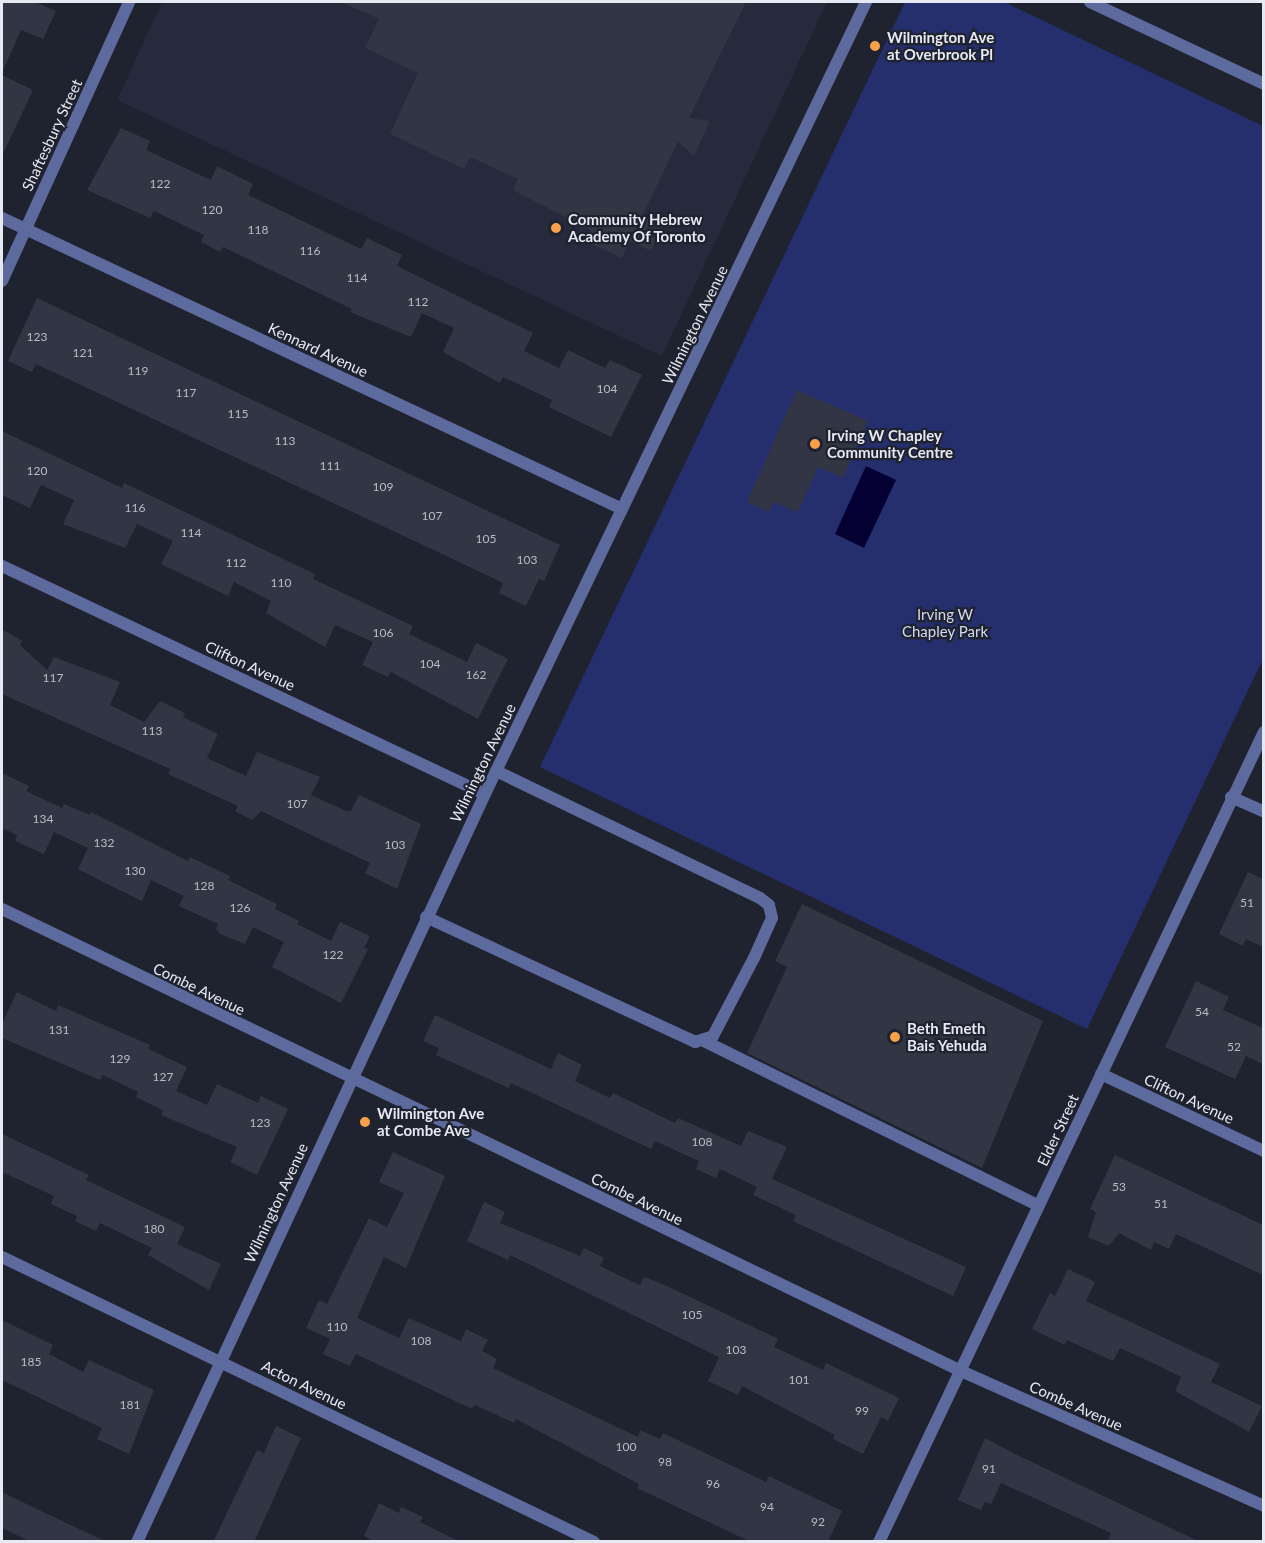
<!DOCTYPE html>
<html>
<head>
<meta charset="utf-8">
<style>
  body { margin:0 }
  #map { position:relative; width:1265px; height:1543px; overflow:hidden; background:#1f222f; font-family:Lato,sans-serif }
  div>[style] { position:absolute }
  .built>* { inset:0; background:#252a3c }
  .green>* { inset:0; background:#252f6e }
  .water>* { inset:0; background:#040032 }
  .building>* { inset:0; background:#323644 }
  .service>* { height:12px; margin:-6px; padding:0 6px; transform-origin:6px; border-radius:6px; background:#5d6a9d }
  .minor>* { height:12px; margin:-6px; padding:0 6px; transform-origin:6px; border-radius:6px; background:#5d6a9d }
  .tertiary>* { height:12px; margin:-6px; padding:0 6px; transform-origin:6px; border-radius:6px; background:#5d6a9d }
  .dots>* { width:16px; height:16px; translate:-50% -50%; box-sizing:border-box; border:3px solid #1f222f; border-radius:50% }
  span { translate:-50% -50%; white-space:nowrap; text-align:center; line-height:1.15; -webkit-text-stroke:4.5px #1f222f; paint-order:stroke }
  .number-label { font-size:12px; color:#b9bcc6 }
  .number-label span { -webkit-text-stroke-width:0 }
  .poi-label { font-size:15px; color:#e6e9f2; font-weight:700 }
  .left { translate:0 -50%; text-align:left }
  .street-label { font-size:15px; color:#e6e9f2 }
  .park-label { font-size:15px; color:#d3daef }
  .frame { position:absolute; inset:0; border:3px solid #e6e9f2; pointer-events:none }
</style>
</head>
<body>
<div id="map">
  <div class="built">
    <i style="clip-path:polygon(162px 2px,827px 2px,662px 356px,117px 100px)"></i>
  </div>
  <div class="green">
    <i style="clip-path:polygon(905px 2px,1004px 2px,1263px 126px,1263px 659px,1087px 1029px,540px 767px)"></i>
  </div>
  <div class="water">
    <i style="clip-path:polygon(866px 466px,896px 480px,864px 548px,835px 534px)"></i>
  </div>
  <div class="building">
    <i style="clip-path:polygon(2px 2px,35px 2px,56px 11px,43px 39px,21px 30px,2px 73px)"></i>
    <i style="clip-path:polygon(341px 2px,746px 2px,689px 118px,710px 121px,694px 156px,678px 142px,642px 216px,663px 225px,651px 251px,630px 241px,622px 258px,584px 241px,590px 230px,513px 190px,518px 179px,470px 157px,464px 169px,390px 134px,418px 73px,365px 48px,379px 19px)"></i>
    <i style="clip-path:polygon(2px 75px,33px 90px,2px 156px)"></i>
    <i style="clip-path:polygon(121px 128px,150px 141px,146px 150px,211px 180px,217px 166px,253px 184px,248px 195px,361px 249px,367px 238px,402px 255px,397px 266px,533px 333px,524px 351px,559px 368px,568px 350px,605px 368px,610px 360px,642px 375px,611px 437px,549px 407px,552px 400px,503px 377px,500px 383px,443px 352px,454px 328px,422px 313px,411px 337px,350px 312px,352px 309px,223px 247px,220px 252px,201px 242px,204px 235px,154px 211px,150px 218px,87px 190px)"></i>
    <i style="clip-path:polygon(37px 298px,560px 545px,544px 581px,539px 579px,526px 606px,499px 593px,503px 583px,455px 560px,36px 364px,32px 372px,8px 361px)"></i>
    <i style="clip-path:polygon(797px 390px,868px 421px,843px 478px,818px 467px,798px 512px,773px 502px,769px 512px,747px 502px)"></i>
    <i style="clip-path:polygon(2px 431px,122px 488px,124px 483px,315px 574px,313px 579px,413px 626px,409px 634px,467px 662px,476px 643px,508px 659px,478px 719px,391px 672px,388px 677px,362px 665px,373px 642px,335px 625px,325px 647px,266px 613px,271px 601px,234px 582px,228px 596px,161px 564px,173px 541px,137px 524px,125px 548px,63px 524px,74px 500px,41px 485px,30px 508px,2px 495px)"></i>
    <i style="clip-path:polygon(2px 629px,22px 641px,20px 645px,47px 670px,54px 657px,120px 682px,110px 705px,144px 722px,160px 701px,185px 713px,183px 717px,218px 734px,207px 758px,246px 776px,257px 752px,320px 777px,311px 795px,346px 811px,351px 811px,359px 795px,421px 824px,397px 889px,365px 873px,370px 863px,261px 811px,252px 820px,235px 811px,238px 806px,168px 774px,170px 769px,2px 694px)"></i>
    <i style="clip-path:polygon(2px 773px,29px 786px,26px 791px,62px 808px,64px 804px,90px 815px,91px 812px,188px 861px,190px 857px,230px 876px,228px 880px,277px 904px,275px 909px,299px 921px,297px 924px,331px 941px,340px 922px,370px 936px,364px 948px,368px 949px,341px 1003px,272px 967px,284px 942px,253px 927px,245px 944px,220px 934px,216px 929px,218px 924px,179px 906px,184px 896px,151px 880px,142px 901px,113px 887px,78px 869px,88px 848px,54px 832px,44px 854px,15px 841px,17px 835px,2px 828px)"></i>
    <i style="clip-path:polygon(1248px 872px,1263px 879px,1263px 947px,1246px 939px,1243px 946px,1219px 934px)"></i>
    <i style="clip-path:polygon(802px 904px,1043px 1021px,982px 1168px,747px 1053px,787px 967px,775px 961px)"></i>
    <i style="clip-path:polygon(1196px 981px,1229px 997px,1223px 1010px,1263px 1028px,1263px 1064px,1246px 1056px,1235px 1079px,1165px 1047px)"></i>
    <i style="clip-path:polygon(17px 992px,56px 1011px,58px 1005px,150px 1045px,148px 1049px,187px 1067px,176px 1091px,207px 1105px,217px 1084px,258px 1103px,261px 1096px,288px 1109px,257px 1175px,230px 1162px,237px 1147px,161px 1115px,163px 1110px,136px 1097px,138px 1092px,103px 1075px,100px 1080px,2px 1038px,2px 1024px)"></i>
    <i style="clip-path:polygon(435px 1015px,551px 1069px,558px 1053px,582px 1065px,575px 1081px,610px 1098px,613px 1093px,675px 1123px,678px 1118px,741px 1146px,748px 1131px,787px 1147px,772px 1179px,966px 1267px,953px 1296px,793px 1221px,796px 1215px,753px 1195px,757px 1187px,720px 1169px,716px 1178px,696px 1169px,699px 1161px,655px 1141px,651px 1149px,511px 1083px,509px 1088px,436px 1055px,439px 1048px,423px 1041px)"></i>
    <i style="clip-path:polygon(2px 1134px,89px 1175px,86px 1180px,185px 1227px,177px 1244px,221px 1264px,209px 1290px,148px 1255px,152px 1248px,100px 1223px,96px 1231px,75px 1221px,77px 1216px,51px 1204px,54px 1196px,2px 1172px)"></i>
    <i style="clip-path:polygon(393px 1152px,445px 1176px,406px 1268px,384px 1257px,357px 1318px,399px 1338px,409px 1318px,461px 1341px,466px 1329px,488px 1340px,482px 1351px,497px 1359px,493px 1368px,638px 1437px,640px 1430px,660px 1439px,663px 1433px,766px 1482px,769px 1476px,842px 1511px,828px 1542px,751px 1542px,637px 1488px,639px 1484px,516px 1419px,514px 1423px,475px 1405px,472px 1409px,356px 1354px,350px 1366px,323px 1354px,330px 1339px,306px 1328px,319px 1300px,327px 1304px,369px 1218px,387px 1227px,404px 1193px,379px 1182px)"></i>
    <i style="clip-path:polygon(1115px 1155px,1263px 1225px,1263px 1275px,1176px 1234px,1169px 1249px,1154px 1242px,1151px 1250px,1119px 1233px,1109px 1246px,1088px 1237px,1096px 1212px,1090px 1209px)"></i>
    <i style="clip-path:polygon(484px 1202px,505px 1212px,500px 1223px,580px 1256px,584px 1248px,604px 1258px,600px 1266px,618px 1275px,640px 1285px,644px 1277px,667px 1286px,778px 1339px,774px 1347px,823px 1370px,826px 1363px,899px 1398px,888px 1421px,881px 1417px,863px 1454px,833px 1439px,835px 1435px,742px 1386px,738px 1395px,708px 1381px,719px 1357px,510px 1255px,508px 1260px,467px 1241px)"></i>
    <i style="clip-path:polygon(1068px 1269px,1095px 1282px,1086px 1301px,1220px 1364px,1211px 1382px,1262px 1406px,1249px 1432px,1175px 1391px,1181px 1377px,1155px 1364px,1120px 1348px,1113px 1361px,1067px 1340px,1065px 1345px,1032px 1329px,1050px 1293px,1055px 1296px)"></i>
    <i style="clip-path:polygon(2px 1320px,53px 1345px,49px 1354px,83px 1372px,89px 1360px,154px 1390px,129px 1454px,97px 1439px,102px 1428px,2px 1380px)"></i>
    <i style="clip-path:polygon(276px 1426px,301px 1438px,254px 1542px,213px 1542px,257px 1450px,264px 1453px)"></i>
    <i style="clip-path:polygon(985px 1438px,1015px 1454px,1200px 1542px,1107px 1542px,1111px 1533px,1001px 1483px,991px 1504px,985px 1502px,981px 1510px,958px 1500px)"></i>
    <i style="clip-path:polygon(2px 1492px,43px 1512px,107px 1542px,31px 1542px,2px 1528px)"></i>
    <i style="clip-path:polygon(379px 1503px,399px 1513px,401px 1507px,423px 1517px,420px 1522px,460px 1542px,375px 1542px,364px 1536px)"></i>
  </div>
  <div class="service">
    <i style="left:426px;top:917px;width:297px;rotate:24.9deg"></i>
    <i style="left:695px;top:1042px;width:19px;rotate:-18deg"></i>
    <i style="left:713px;top:1036px;width:88px;rotate:-62.3deg"></i>
    <i style="left:754px;top:958px;width:44px;rotate:-65.8deg"></i>
    <i style="left:772px;top:918px;width:13px;rotate:-103deg"></i>
    <i style="left:769px;top:905px;width:11px;rotate:-142deg"></i>
    <i style="left:760px;top:898px;width:293px;rotate:-154.3deg"></i>
    <i style="left:704px;top:1041px;width:373px;rotate:26.2deg"></i>
  </div>
  <div class="minor">
    <i style="left:2px;top:218px;width:685px;rotate:25.14deg"></i>
    <i style="left:2px;top:281px;width:307px;rotate:-65.5deg"></i>
    <i style="left:2px;top:566px;width:534px;rotate:25.27deg"></i>
    <i style="left:1231px;top:797px;width:36px;rotate:24deg"></i>
    <i style="left:2px;top:909px;width:1064px;rotate:25.72deg"></i>
    <i style="left:961px;top:1371px;width:332px;rotate:24deg"></i>
    <i style="left:1101px;top:1074px;width:180px;rotate:25.3deg"></i>
    <i style="left:2px;top:1257px;width:657px;rotate:25.71deg"></i>
    <i style="left:137px;top:1542px;width:825px;rotate:-65.05deg"></i>
    <i style="left:485px;top:794px;width:879px;rotate:-64.31deg"></i>
    <i style="left:879px;top:1542px;width:897px;rotate:-64.58deg"></i>
  </div>
  <div class="tertiary">
    <i style="left:1090px;top:2px;width:192px;rotate:25.2deg"></i>
  </div>
  <div class="dots">
    <i style="left:875px;top:46px;background:#f8a14a"></i>
    <i style="left:556px;top:228px;background:#f8a14a"></i>
    <i style="left:815px;top:444px;background:#f8a14a"></i>
    <i style="left:895px;top:1037px;background:#f8a14a"></i>
    <i style="left:365px;top:1122px;background:#f8a14a"></i>
  </div>
  <div class="number-label">
    <span style="left:160px;top:184px">122</span>
    <span style="left:212px;top:210px">120</span>
    <span style="left:258px;top:230px">118</span>
    <span style="left:310px;top:251px">116</span>
    <span style="left:357px;top:278px">114</span>
    <span style="left:418px;top:302px">112</span>
    <span style="left:37px;top:337px">123</span>
    <span style="left:83px;top:353px">121</span>
    <span style="left:138px;top:371px">119</span>
    <span style="left:607px;top:389px">104</span>
    <span style="left:186px;top:393px">117</span>
    <span style="left:238px;top:414px">115</span>
    <span style="left:285px;top:441px">113</span>
    <span style="left:330px;top:466px">111</span>
    <span style="left:37px;top:471px">120</span>
    <span style="left:383px;top:487px">109</span>
    <span style="left:135px;top:508px">116</span>
    <span style="left:432px;top:516px">107</span>
    <span style="left:191px;top:533px">114</span>
    <span style="left:486px;top:539px">105</span>
    <span style="left:527px;top:560px">103</span>
    <span style="left:236px;top:563px">112</span>
    <span style="left:281px;top:583px">110</span>
    <span style="left:383px;top:633px">106</span>
    <span style="left:430px;top:664px">104</span>
    <span style="left:476px;top:675px">162</span>
    <span style="left:53px;top:678px">117</span>
    <span style="left:152px;top:731px">113</span>
    <span style="left:297px;top:804px">107</span>
    <span style="left:43px;top:819px">134</span>
    <span style="left:104px;top:843px">132</span>
    <span style="left:395px;top:845px">103</span>
    <span style="left:135px;top:871px">130</span>
    <span style="left:204px;top:886px">128</span>
    <span style="left:1247px;top:903px">51</span>
    <span style="left:240px;top:908px">126</span>
    <span style="left:333px;top:955px">122</span>
    <span style="left:1202px;top:1012px">54</span>
    <span style="left:59px;top:1030px">131</span>
    <span style="left:1234px;top:1047px">52</span>
    <span style="left:120px;top:1059px">129</span>
    <span style="left:163px;top:1077px">127</span>
    <span style="left:260px;top:1123px">123</span>
    <span style="left:702px;top:1142px">108</span>
    <span style="left:1119px;top:1187px">53</span>
    <span style="left:1161px;top:1204px">51</span>
    <span style="left:154px;top:1229px">180</span>
    <span style="left:692px;top:1315px">105</span>
    <span style="left:337px;top:1327px">110</span>
    <span style="left:421px;top:1341px">108</span>
    <span style="left:736px;top:1350px">103</span>
    <span style="left:31px;top:1362px">185</span>
    <span style="left:799px;top:1380px">101</span>
    <span style="left:130px;top:1405px">181</span>
    <span style="left:862px;top:1411px">99</span>
    <span style="left:626px;top:1447px">100</span>
    <span style="left:665px;top:1462px">98</span>
    <span style="left:989px;top:1469px">91</span>
    <span style="left:713px;top:1484px">96</span>
    <span style="left:767px;top:1507px">94</span>
    <span style="left:818px;top:1522px">92</span>
  </div>
  <div class="poi-label">
    <span class="left" style="left:887px;top:46px">Wilmington Ave<br>at Overbrook Pl</span>
    <span class="left" style="left:568px;top:228px">Community Hebrew<br>Academy Of Toronto</span>
    <span class="left" style="left:827px;top:444px">Irving W Chapley<br>Community Centre</span>
    <span class="left" style="left:907px;top:1037px">Beth Emeth<br>Bais Yehuda</span>
    <span class="left" style="left:377px;top:1122px">Wilmington Ave<br>at Combe Ave</span>
  </div>
  <div class="street-label">
    <span style="left:52px;top:135px;rotate:-65deg">Shaftesbury Street</span>
    <span style="left:695px;top:325px;rotate:-64deg">Wilmington Avenue</span>
    <span style="left:318px;top:350px;rotate:25deg">Kennard Avenue</span>
    <span style="left:250px;top:666px;rotate:25deg">Clifton Avenue</span>
    <span style="left:483px;top:763px;rotate:-64deg">Wilmington Avenue</span>
    <span style="left:199px;top:989px;rotate:26deg">Combe Avenue</span>
    <span style="left:1189px;top:1099px;rotate:25deg">Clifton Avenue</span>
    <span style="left:1058px;top:1130px;rotate:-65deg">Elder Street</span>
    <span style="left:637px;top:1199px;rotate:26deg">Combe Avenue</span>
    <span style="left:276px;top:1203px;rotate:-65deg">Wilmington Avenue</span>
    <span style="left:304px;top:1385px;rotate:26deg">Acton Avenue</span>
    <span style="left:1076px;top:1406px;rotate:24deg">Combe Avenue</span>
  </div>
  <div class="park-label">
    <span style="left:945px;top:623px">Irving W<br>Chapley Park</span>
  </div>
  <div class="frame"></div>
</div>
</body>
</html>
